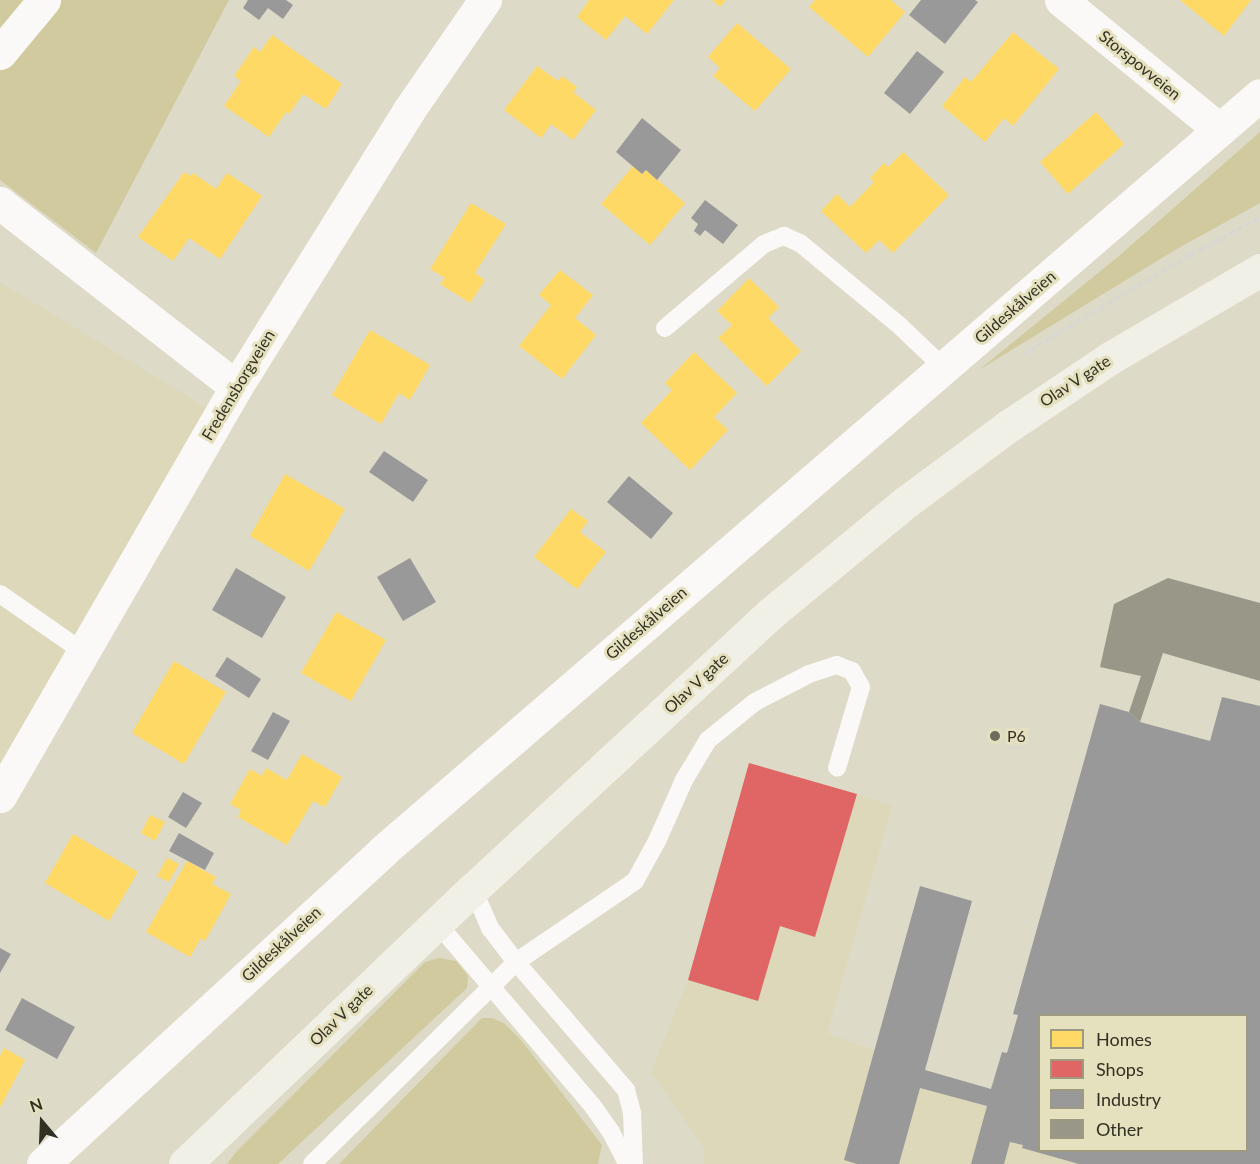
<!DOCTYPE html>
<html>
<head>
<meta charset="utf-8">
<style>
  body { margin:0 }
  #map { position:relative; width:1260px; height:1164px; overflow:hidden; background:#dddac7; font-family:Lato,sans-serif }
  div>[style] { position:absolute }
  .built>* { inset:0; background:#dcd8b9 }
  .green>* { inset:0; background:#d0ca9e }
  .homes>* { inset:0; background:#ffd966 }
  .shops>* { inset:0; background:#e06666 }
  .industry>* { inset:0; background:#999 }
  .building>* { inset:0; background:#999788 }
  .path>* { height:4px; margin-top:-2px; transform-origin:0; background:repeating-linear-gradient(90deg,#d9d7d2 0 6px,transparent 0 9px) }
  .lane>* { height:18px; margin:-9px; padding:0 9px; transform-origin:9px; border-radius:9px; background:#faf9f7 }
  .street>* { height:33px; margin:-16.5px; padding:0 16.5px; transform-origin:16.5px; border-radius:16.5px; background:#faf9f7 }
  .secondary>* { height:33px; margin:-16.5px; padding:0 16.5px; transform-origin:16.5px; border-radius:16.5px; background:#f1f0e7 }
  .dots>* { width:16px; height:16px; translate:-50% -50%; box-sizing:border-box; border:3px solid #e5e1bf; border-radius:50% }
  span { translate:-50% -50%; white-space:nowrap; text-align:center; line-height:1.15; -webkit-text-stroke:6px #e5e1bf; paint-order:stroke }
  .street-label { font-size:16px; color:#323023 }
  .poi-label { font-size:16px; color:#323023 }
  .left { translate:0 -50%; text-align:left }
  .legend { position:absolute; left:1038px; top:1014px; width:210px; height:138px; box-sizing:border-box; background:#e5e1bf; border:2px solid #9d9a81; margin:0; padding:8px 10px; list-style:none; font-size:18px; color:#323023 }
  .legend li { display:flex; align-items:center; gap:12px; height:30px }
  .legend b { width:30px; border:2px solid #9d9a81 }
  .north { position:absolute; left:12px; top:1092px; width:60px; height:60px; -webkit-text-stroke:4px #e5e1bf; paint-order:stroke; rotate:341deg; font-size:16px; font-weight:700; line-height:24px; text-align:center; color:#323023 }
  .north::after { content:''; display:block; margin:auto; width:21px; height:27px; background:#323023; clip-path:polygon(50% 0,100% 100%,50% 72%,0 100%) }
</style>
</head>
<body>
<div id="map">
  <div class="built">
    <i style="clip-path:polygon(0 282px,208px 409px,0 796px)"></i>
    <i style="clip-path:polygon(857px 794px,892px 806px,827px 1033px,1001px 1099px,1040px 1150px,1246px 1150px,1260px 855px,1260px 1164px,704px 1164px,704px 1148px,651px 1072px,688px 980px)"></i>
  </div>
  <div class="green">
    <i style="clip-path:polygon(0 0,229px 0,96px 253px,0 180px)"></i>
    <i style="clip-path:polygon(1260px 132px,1260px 203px,1175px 250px,979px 370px,1119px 256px)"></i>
    <i style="clip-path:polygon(439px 958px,456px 961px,468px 976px,467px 988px,278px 1164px,227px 1164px,236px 1152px,425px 962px)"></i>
    <i style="clip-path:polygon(482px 1018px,493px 1018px,505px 1024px,521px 1040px,602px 1145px,598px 1164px,339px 1164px)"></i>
  </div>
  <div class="homes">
    <i style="clip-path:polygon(589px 0,674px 0,647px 34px,625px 16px,606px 40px,577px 17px)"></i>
    <i style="clip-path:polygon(712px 0,726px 0,720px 7px)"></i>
    <i style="clip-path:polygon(815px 0,891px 0,905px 12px,868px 57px,809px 7px)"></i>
    <i style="clip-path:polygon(1180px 0,1251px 0,1224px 36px)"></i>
    <i style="clip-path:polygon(737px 23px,791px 69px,755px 111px,713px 76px,720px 68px,708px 57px)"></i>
    <i style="clip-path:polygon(1013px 32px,1059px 69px,1013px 126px,1004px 118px,985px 142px,942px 106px,965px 77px,971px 82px)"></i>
    <i style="clip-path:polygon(272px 35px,342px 84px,326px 109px,303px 94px,289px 114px,286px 112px,269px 137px,224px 106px,241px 81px,234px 76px,254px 47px,260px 52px)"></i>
    <i style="clip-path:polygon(537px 66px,558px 81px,562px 76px,577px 87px,573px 92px,596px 110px,573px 140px,551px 124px,541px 138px,504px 110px)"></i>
    <i style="clip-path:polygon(1096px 112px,1124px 144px,1068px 194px,1040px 162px)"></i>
    <i style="clip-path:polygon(903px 152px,949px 195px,893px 253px,879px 240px,866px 253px,821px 211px,837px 194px,850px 207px,874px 182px,870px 178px,884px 163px,888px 167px)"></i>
    <i style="clip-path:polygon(633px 166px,642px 174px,646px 170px,685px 203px,650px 245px,601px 204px)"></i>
    <i style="clip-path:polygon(184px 172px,190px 176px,193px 173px,216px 189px,227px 173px,262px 196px,220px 259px,189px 238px,173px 261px,138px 237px)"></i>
    <i style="clip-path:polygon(471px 203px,506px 224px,475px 273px,485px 280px,470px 303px,440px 284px,445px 278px,430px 269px)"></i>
    <i style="clip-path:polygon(560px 270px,593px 295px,575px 318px,596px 335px,562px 379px,519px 346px,551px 305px,539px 295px)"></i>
    <i style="clip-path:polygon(749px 278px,779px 307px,768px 318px,801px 351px,767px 386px,718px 338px,732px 325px,717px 311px)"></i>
    <i style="clip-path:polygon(370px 330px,430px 365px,410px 400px,399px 393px,381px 424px,332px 395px)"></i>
    <i style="clip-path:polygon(694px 352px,737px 393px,714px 417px,728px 430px,690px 470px,641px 423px,672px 390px,665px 383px)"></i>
    <i style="clip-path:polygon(285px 474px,345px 509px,309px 571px,250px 536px)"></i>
    <i style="clip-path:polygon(571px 509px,588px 521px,580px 532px,606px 552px,577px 589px,534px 557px)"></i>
    <i style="clip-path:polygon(336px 612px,386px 640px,351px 701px,301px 673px)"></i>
    <i style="clip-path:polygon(174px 661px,226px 692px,184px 764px,132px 733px)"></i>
    <i style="clip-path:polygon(302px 754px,342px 777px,325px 807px,313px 801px,287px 845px,238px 817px,241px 810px,230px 804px,250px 769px,262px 776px,266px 768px,287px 780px)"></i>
    <i style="clip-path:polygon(150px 815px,165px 822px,155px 841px,141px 833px)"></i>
    <i style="clip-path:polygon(73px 834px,138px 872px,109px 921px,45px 883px)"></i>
    <i style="clip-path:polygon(167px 858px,179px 864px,169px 882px,157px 876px)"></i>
    <i style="clip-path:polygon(187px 861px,216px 877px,212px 884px,231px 894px,205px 941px,201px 938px,190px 957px,146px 932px)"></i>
    <i style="clip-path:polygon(4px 1048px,25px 1060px,0 1108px,0 1056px)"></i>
  </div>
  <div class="shops">
    <i style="clip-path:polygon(749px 763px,857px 794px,815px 937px,780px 926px,758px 1001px,688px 980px)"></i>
  </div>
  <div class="industry">
    <i style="clip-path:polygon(248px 0,286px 0,293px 5px,283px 19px,268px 8px,259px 20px,243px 8px)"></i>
    <i style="clip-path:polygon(921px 0,975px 0,978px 2px,945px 44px,909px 15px)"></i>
    <i style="clip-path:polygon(917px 51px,944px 72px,910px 114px,884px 93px)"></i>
    <i style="clip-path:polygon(642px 118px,681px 150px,657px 180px,646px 170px,642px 174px,616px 152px)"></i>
    <i style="clip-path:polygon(705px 200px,738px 225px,723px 244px,705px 230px,700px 236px,694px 231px,698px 224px,691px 218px)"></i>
    <i style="clip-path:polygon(384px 451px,428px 480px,413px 502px,369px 472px)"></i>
    <i style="clip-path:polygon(629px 476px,673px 513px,651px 539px,607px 502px)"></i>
    <i style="clip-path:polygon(410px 558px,436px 602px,403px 621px,377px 577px)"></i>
    <i style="clip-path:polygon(236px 568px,286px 597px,262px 638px,212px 610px)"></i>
    <i style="clip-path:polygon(227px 657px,261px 679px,249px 698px,215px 676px)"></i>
    <i style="clip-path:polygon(evenodd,1222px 697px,1260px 706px,1260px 1164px,1079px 1164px,1022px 1148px,1023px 1145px,1010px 1142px,1004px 1164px,971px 1164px,987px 1106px,920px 1088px,899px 1164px,857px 1164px,844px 1160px,920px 886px,972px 901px,925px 1070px,991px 1089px,1002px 1052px,1007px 1053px,1018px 1015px,1013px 1014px,1100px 704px,1129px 712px,1140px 722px,1210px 741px,1222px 697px,1040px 1016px,1246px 1016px,1246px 1150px,1040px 1150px,1040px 1016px)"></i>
    <i style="clip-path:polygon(273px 712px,290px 721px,268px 760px,251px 751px)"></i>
    <i style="clip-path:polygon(183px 792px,202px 803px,186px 828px,168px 817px)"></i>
    <i style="clip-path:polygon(179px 833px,214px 853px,205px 870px,169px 851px)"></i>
    <i style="clip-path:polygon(0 948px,11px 954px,0 973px)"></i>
    <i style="clip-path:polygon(22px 998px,75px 1027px,57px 1059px,5px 1030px)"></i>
  </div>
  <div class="building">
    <i style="clip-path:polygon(1168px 578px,1260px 603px,1260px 681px,1163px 653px,1140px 722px,1129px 712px,1141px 676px,1100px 667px,1114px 604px)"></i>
  </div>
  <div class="path">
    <i style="left:1022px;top:355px;width:196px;rotate:-30.8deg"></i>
    <i style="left:1190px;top:255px;width:79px;rotate:-27.9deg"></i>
  </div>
  <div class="lane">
    <i style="left:665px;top:328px;width:130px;rotate:-40.3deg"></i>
    <i style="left:764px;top:244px;width:22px;rotate:-22deg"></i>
    <i style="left:784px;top:236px;width:17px;rotate:24deg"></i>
    <i style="left:800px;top:243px;width:131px;rotate:39.7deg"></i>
    <i style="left:901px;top:327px;width:59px;rotate:43.6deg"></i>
    <i style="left:0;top:594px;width:100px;rotate:34.8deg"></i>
    <i style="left:473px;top:889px;width:43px;rotate:66.4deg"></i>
    <i style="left:490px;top:928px;width:43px;rotate:52.6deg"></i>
    <i style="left:516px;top:962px;width:169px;rotate:49.3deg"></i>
    <i style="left:626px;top:1090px;width:24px;rotate:75deg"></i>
    <i style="left:632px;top:1113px;width:51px;rotate:87.8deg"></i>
    <i style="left:437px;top:923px;width:239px;rotate:49.6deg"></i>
    <i style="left:592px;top:1105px;width:33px;rotate:55deg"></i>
    <i style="left:611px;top:1132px;width:36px;rotate:63deg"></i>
    <i style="left:312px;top:1164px;width:287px;rotate:-44.7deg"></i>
    <i style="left:516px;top:962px;width:144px;rotate:-34.2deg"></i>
    <i style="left:635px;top:881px;width:46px;rotate:-61.2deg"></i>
    <i style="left:657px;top:841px;width:67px;rotate:-66.1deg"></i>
    <i style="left:684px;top:780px;width:47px;rotate:-59deg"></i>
    <i style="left:708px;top:740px;width:60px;rotate:-39deg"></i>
    <i style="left:755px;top:702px;width:61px;rotate:-27.4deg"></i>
    <i style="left:809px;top:674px;width:29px;rotate:-18deg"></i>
    <i style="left:837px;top:665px;width:16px;rotate:22deg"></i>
    <i style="left:852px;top:671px;width:18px;rotate:61deg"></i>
    <i style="left:861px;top:687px;width:84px;rotate:106.5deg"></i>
  </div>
  <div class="street">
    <i style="left:1061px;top:0;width:205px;rotate:39.3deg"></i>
    <i style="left:0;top:53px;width:69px;rotate:-50.3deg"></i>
    <i style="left:0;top:203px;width:299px;rotate:37.9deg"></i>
    <i style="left:0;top:796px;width:472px;rotate:-60deg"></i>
    <i style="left:236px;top:387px;width:327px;rotate:-58deg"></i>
    <i style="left:409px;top:110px;width:134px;rotate:-55.4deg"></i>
    <i style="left:43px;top:1164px;width:464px;rotate:-42.6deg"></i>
    <i style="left:384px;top:850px;width:1156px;rotate:-40.76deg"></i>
  </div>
  <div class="secondary">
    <i style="left:185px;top:1164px;width:398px;rotate:-43.7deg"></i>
    <i style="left:473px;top:889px;width:405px;rotate:-42.8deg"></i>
    <i style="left:770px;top:614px;width:176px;rotate:-39.5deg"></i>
    <i style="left:906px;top:502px;width:126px;rotate:-36.6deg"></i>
    <i style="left:1007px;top:427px;width:124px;rotate:-33.8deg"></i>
    <i style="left:1110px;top:358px;width:174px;rotate:-30.4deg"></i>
  </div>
  <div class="dots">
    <i style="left:995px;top:736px;background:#6e6c5c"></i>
  </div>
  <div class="street-label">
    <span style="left:1140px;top:65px;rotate:39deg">Storspovveien</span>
    <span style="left:1015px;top:307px;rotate:-41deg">Gildeskålveien</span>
    <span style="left:1075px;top:381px;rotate:-33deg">Olav V gate</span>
    <span style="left:238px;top:385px;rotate:-59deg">Fredensborgveien</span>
    <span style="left:646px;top:623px;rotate:-41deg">Gildeskålveien</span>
    <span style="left:696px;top:683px;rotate:-43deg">Olav V gate</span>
    <span style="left:281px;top:944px;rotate:-43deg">Gildeskålveien</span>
    <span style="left:341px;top:1015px;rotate:-44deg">Olav V gate</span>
  </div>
  <div class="poi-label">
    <span class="left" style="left:1007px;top:736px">P6</span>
  </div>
  <ul class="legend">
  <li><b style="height:16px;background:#ffd966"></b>Homes</li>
  <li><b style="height:16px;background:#e06666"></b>Shops</li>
  <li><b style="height:16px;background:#999"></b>Industry</li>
  <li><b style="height:16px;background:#999788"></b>Other</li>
  </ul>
  <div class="north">N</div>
</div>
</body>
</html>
